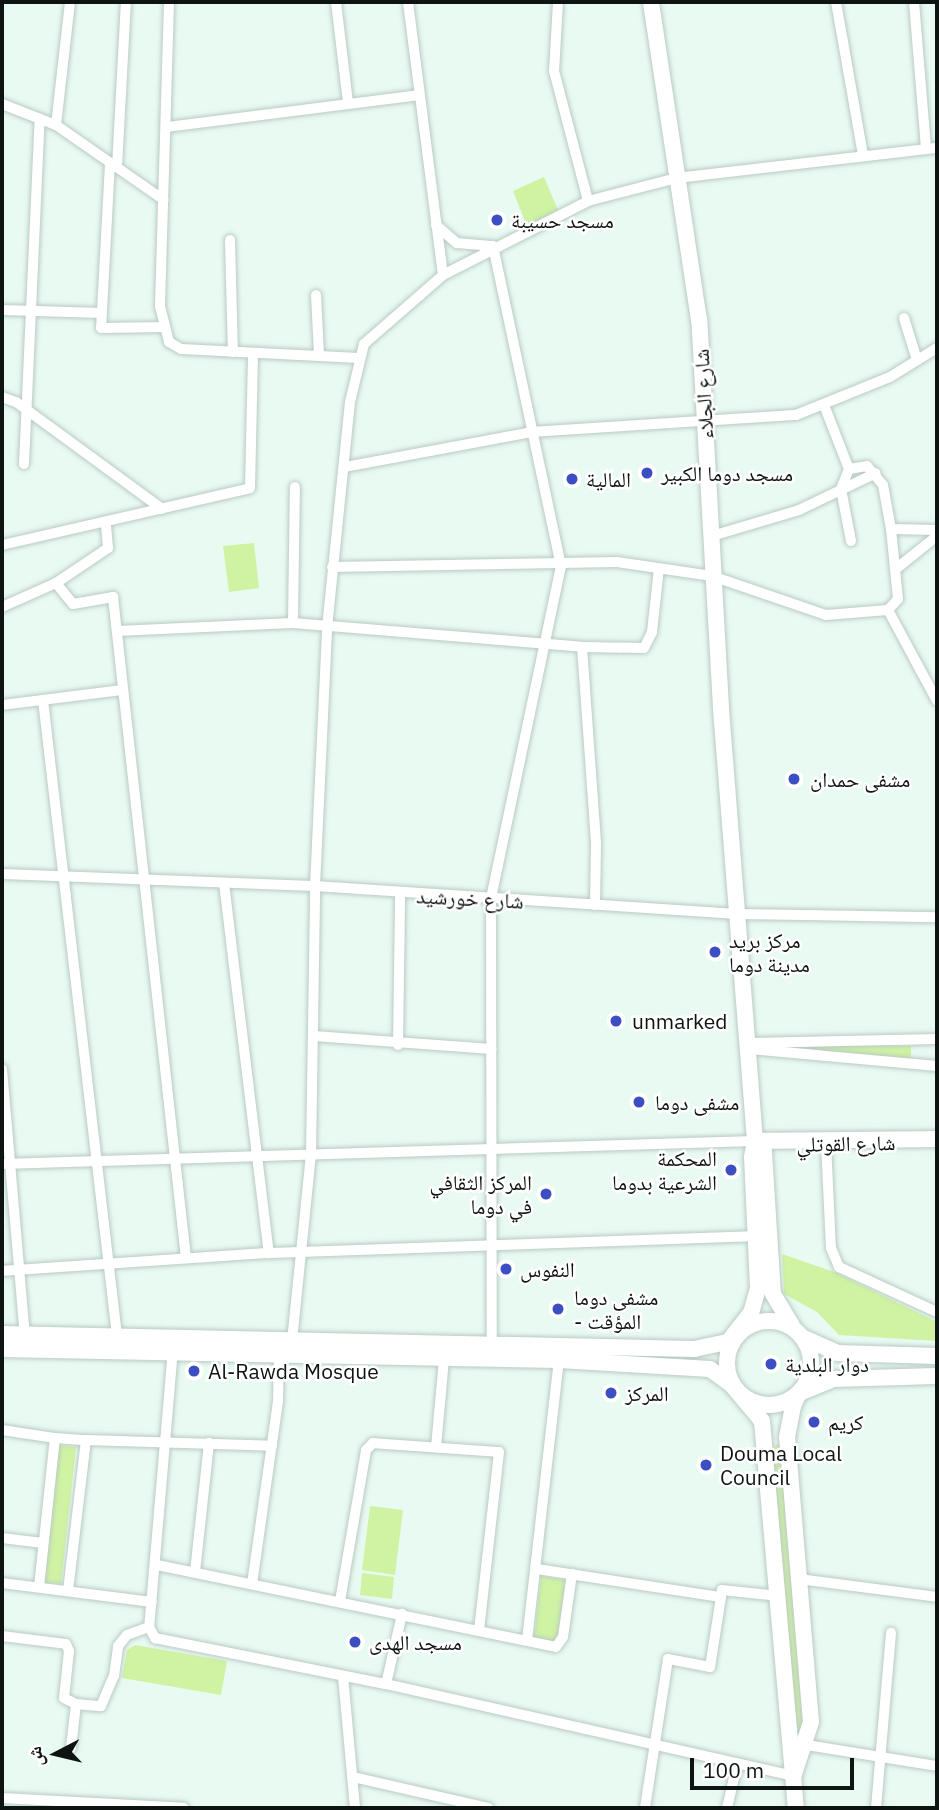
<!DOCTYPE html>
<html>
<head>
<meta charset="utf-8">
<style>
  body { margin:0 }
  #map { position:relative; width:939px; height:1810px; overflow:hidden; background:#e8faf2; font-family:"IBM Plex Sans","Noto Naskh Arabic",sans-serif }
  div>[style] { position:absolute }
  .green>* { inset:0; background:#cff3a3 }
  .roads { filter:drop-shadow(0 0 2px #b9cac3) drop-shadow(0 0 2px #b9cac3) }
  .street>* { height:10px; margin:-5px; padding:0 5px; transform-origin:5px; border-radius:5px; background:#fff }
  .secondary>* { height:16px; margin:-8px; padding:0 8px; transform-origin:8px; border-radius:8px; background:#fff }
  .secondary>.ring { margin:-8px; padding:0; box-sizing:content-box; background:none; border:16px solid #fff; border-radius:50% }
  .dots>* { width:19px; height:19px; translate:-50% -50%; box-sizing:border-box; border:4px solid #fff; border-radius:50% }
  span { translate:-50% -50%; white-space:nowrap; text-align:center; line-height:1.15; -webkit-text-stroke:5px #fff; paint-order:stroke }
  .poi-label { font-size:21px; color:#0e1411 }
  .left { translate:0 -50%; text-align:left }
  .right { translate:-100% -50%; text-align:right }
  .street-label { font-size:21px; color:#0e1411 }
  .frame { position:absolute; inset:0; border:4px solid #0e1411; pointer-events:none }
  .north { position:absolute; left:21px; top:1719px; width:70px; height:70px; -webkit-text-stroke:5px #fff; paint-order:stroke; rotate:263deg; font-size:19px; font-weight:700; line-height:28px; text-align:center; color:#0e1411 }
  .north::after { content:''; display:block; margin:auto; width:24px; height:32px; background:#0e1411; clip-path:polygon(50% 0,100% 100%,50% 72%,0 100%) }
  .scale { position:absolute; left:690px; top:1758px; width:164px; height:32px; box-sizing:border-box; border:4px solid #0e1411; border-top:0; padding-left:9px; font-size:21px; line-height:24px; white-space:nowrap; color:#0e1411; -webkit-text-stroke:5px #fff; paint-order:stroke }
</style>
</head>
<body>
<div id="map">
  <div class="green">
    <i style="clip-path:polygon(544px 177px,558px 210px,527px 226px,513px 191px)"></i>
    <i style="clip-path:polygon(254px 543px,259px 588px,229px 592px,223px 546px)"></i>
    <i style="clip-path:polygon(810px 1046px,911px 1046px,911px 1061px,810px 1052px)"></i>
    <i style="clip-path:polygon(782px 1254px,837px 1273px,937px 1322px,937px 1341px,839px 1335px,817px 1312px,784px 1294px)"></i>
    <i style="clip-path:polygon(781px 1444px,807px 1727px,796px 1728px,773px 1459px,775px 1445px)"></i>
    <i style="clip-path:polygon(56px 1445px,76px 1447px,61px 1584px,41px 1582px)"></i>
    <i style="clip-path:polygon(370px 1506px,403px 1510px,395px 1575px,362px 1570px)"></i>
    <i style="clip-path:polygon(362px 1573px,394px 1577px,392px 1599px,360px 1595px)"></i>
    <i style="clip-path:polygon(541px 1576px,566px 1580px,558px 1640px,551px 1642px,534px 1638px)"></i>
    <i style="clip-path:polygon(135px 1645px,227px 1661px,221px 1695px,122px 1678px,127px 1650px)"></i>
  </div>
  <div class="roads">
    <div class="street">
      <i style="left:169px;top:2px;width:304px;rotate:91.7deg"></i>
      <i style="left:160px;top:306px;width:37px;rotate:76deg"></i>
      <i style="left:169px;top:342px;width:14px;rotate:30deg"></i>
      <i style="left:181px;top:349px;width:178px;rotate:2.9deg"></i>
      <i style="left:336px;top:2px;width:102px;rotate:83.2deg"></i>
      <i style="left:408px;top:2px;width:275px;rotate:82.7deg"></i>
      <i style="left:558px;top:2px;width:69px;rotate:93.3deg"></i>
      <i style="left:554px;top:71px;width:134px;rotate:75.3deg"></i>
      <i style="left:836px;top:2px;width:155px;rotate:80deg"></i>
      <i style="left:914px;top:2px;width:147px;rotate:85.3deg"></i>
      <i style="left:2px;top:104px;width:58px;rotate:21.3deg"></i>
      <i style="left:56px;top:125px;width:131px;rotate:34.8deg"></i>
      <i style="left:56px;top:125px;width:124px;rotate:-83.5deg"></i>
      <i style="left:167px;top:127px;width:254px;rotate:-7.2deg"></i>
      <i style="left:110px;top:163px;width:165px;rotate:93.1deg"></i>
      <i style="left:101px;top:328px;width:64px;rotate:-0.9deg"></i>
      <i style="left:117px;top:167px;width:165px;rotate:-86.9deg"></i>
      <i style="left:436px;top:225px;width:28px;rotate:41deg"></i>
      <i style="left:457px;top:243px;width:36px;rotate:5deg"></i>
      <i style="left:493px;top:246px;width:327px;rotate:78deg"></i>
      <i style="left:561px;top:566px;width:339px;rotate:101.9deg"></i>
      <i style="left:491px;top:898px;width:453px;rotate:89.9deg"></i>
      <i style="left:230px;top:240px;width:112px;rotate:88.5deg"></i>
      <i style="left:316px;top:295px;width:60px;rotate:87.1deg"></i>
      <i style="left:2px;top:310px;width:100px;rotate:1.7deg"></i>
      <i style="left:904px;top:318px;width:44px;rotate:72.8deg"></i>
      <i style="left:2px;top:397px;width:15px;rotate:20deg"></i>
      <i style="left:16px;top:402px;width:181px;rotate:36.2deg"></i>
      <i style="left:824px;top:405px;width:69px;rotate:68.7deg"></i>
      <i style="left:849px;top:469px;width:18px;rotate:-9deg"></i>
      <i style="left:867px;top:466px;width:25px;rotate:50deg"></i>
      <i style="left:883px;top:485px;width:45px;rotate:79.7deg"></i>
      <i style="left:891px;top:529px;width:46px;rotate:1.2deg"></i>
      <i style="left:24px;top:464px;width:346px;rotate:-87.4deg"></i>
      <i style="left:345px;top:467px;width:190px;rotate:-10.6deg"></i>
      <i style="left:532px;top:432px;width:265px;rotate:-3.7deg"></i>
      <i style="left:796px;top:415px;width:101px;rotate:-22deg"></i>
      <i style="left:890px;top:377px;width:55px;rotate:-31.7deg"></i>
      <i style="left:849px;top:469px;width:22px;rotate:112deg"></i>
      <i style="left:841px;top:489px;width:53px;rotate:79.1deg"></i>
      <i style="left:712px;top:536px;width:91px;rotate:-16.6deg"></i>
      <i style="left:799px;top:510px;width:85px;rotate:-25.7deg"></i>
      <i style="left:2px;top:545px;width:254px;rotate:-12.9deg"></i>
      <i style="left:250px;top:488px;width:134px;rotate:-88.7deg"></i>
      <i style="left:332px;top:567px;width:285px;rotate:-1deg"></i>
      <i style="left:617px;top:562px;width:96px;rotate:8.4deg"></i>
      <i style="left:712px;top:576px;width:120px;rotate:18.9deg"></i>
      <i style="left:826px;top:615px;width:62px;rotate:-4.6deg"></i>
      <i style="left:888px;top:610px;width:103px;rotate:61.7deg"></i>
      <i style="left:897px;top:568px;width:51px;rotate:-38.7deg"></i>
      <i style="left:56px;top:583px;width:27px;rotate:51deg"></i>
      <i style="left:73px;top:604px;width:41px;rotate:-9.9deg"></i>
      <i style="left:113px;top:597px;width:665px;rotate:83.7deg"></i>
      <i style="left:2px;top:607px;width:59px;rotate:-24deg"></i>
      <i style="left:56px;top:583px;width:63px;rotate:-33.9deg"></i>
      <i style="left:108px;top:548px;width:24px;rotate:-95deg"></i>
      <i style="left:888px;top:610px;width:15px;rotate:-48deg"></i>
      <i style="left:898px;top:599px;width:70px;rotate:-95.7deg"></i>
      <i style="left:293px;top:623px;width:136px;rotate:-89.2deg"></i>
      <i style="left:117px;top:631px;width:176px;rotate:-2.6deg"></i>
      <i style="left:293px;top:623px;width:290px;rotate:4.7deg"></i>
      <i style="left:582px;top:647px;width:62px;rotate:0.9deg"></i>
      <i style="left:644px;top:648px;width:18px;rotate:-63deg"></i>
      <i style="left:652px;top:632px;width:64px;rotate:-83.8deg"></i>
      <i style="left:582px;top:647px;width:197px;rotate:85.9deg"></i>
      <i style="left:596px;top:844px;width:61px;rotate:90.9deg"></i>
      <i style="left:43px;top:700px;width:640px;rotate:83.36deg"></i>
      <i style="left:2px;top:705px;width:122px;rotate:-7.1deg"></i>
      <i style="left:2px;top:874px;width:313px;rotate:2.2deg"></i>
      <i style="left:315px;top:886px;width:423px;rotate:3.8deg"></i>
      <i style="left:737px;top:914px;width:200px;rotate:0.9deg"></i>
      <i style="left:224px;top:883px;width:373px;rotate:83.1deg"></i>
      <i style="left:314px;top:1036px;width:178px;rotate:4.2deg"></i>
      <i style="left:749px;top:1043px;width:188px;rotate:-1.2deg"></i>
      <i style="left:398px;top:1045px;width:151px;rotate:-89.2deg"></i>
      <i style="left:750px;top:1049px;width:188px;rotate:5.2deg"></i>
      <i style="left:2px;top:1069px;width:267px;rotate:85.1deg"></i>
      <i style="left:826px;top:1143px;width:105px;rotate:87.3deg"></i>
      <i style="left:831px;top:1248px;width:21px;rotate:67deg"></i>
      <i style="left:839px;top:1267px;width:108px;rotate:24.7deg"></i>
      <i style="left:2px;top:1164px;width:753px;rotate:-1.75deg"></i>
      <i style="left:2px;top:1271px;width:268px;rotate:-3.9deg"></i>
      <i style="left:269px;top:1253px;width:485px;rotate:-2deg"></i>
      <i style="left:292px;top:1341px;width:188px;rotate:-84.2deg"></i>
      <i style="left:311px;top:1154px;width:268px;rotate:-89.1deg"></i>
      <i style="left:315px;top:886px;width:258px;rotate:-87.3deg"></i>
      <i style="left:327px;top:628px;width:227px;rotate:-84.2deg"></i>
      <i style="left:350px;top:402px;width:60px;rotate:-76.4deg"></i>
      <i style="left:364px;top:344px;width:105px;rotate:-41.1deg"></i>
      <i style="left:443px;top:275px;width:163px;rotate:-27deg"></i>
      <i style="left:588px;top:201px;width:92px;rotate:-14.5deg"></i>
      <i style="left:677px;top:178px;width:262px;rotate:-6.6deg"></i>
      <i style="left:173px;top:1349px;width:279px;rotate:94.9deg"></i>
      <i style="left:149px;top:1627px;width:13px;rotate:61deg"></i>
      <i style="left:155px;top:1638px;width:236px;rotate:11.3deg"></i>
      <i style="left:386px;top:1684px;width:417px;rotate:12.7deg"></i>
      <i style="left:2px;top:1430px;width:54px;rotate:8.6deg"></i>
      <i style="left:86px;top:1440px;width:186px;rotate:1.8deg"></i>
      <i style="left:436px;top:1447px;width:88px;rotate:-84.8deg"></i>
      <i style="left:2px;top:1538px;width:41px;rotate:7deg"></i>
      <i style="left:157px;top:1565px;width:407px;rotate:11.6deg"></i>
      <i style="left:556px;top:1647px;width:12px;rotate:-55deg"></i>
      <i style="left:563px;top:1637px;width:64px;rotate:-81.9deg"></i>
      <i style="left:537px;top:1569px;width:186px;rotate:8.7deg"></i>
      <i style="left:721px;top:1597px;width:71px;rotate:98.9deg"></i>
      <i style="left:710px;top:1667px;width:43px;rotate:-169.2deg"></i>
      <i style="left:668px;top:1659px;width:151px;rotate:98.8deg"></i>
      <i style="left:195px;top:1572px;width:130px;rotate:-83.8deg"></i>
      <i style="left:799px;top:1579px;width:139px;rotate:7.4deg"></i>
      <i style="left:2px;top:1583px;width:151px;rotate:7.2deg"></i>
      <i style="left:252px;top:1584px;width:184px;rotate:-81.9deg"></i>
      <i style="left:278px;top:1402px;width:49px;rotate:-88.8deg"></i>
      <i style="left:39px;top:1587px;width:150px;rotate:-83.9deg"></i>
      <i style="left:55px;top:1438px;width:31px;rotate:4deg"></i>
      <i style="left:86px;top:1440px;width:151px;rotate:96.8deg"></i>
      <i style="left:721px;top:1597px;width:7px;rotate:-82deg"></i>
      <i style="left:722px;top:1590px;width:57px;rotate:6deg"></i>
      <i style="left:340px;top:1601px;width:153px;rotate:-80.2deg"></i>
      <i style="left:366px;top:1450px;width:10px;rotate:-45deg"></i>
      <i style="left:373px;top:1443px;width:126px;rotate:4.1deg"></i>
      <i style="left:499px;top:1452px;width:179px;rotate:96.4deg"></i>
      <i style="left:2px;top:1636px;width:64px;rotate:7.1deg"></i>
      <i style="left:66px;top:1644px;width:8px;rotate:67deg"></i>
      <i style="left:69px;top:1651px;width:47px;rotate:96.1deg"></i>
      <i style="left:64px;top:1698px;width:13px;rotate:27deg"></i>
      <i style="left:76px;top:1704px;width:25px;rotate:5deg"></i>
      <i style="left:101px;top:1706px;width:33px;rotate:-67deg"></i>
      <i style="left:114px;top:1676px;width:30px;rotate:-82deg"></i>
      <i style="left:118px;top:1646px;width:14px;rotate:-51deg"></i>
      <i style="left:127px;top:1635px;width:23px;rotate:-20deg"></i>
      <i style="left:527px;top:1640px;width:282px;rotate:-83.5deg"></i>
      <i style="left:343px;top:1676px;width:133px;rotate:84.8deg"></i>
      <i style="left:386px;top:1684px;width:72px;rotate:-77.1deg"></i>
      <i style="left:807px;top:1745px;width:132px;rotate:9.2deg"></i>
      <i style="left:71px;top:1748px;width:44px;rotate:-83.5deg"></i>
      <i style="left:353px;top:1777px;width:139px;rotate:12.9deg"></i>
      <i style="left:2px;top:1798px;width:182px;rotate:3.1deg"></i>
      <i style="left:727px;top:1808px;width:44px;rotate:-76.9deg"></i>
      <i style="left:876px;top:1808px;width:176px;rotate:-85.1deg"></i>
    </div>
    <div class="secondary">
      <i style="left:755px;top:1141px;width:14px;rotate:51deg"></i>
      <i style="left:764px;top:1152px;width:142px;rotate:86.4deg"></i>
      <i style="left:773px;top:1294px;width:37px;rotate:59deg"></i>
      <i style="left:755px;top:1141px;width:182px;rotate:-0.6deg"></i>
      <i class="ring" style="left:727px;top:1321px;width:68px;height:68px"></i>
      <i style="left:2px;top:1334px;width:692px;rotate:1.24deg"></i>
      <i style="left:694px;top:1349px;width:35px;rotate:-12deg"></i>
      <i style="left:728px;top:1342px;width:37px;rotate:-52deg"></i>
      <i style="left:751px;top:1313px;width:26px;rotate:-74deg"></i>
      <i style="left:758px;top:1288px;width:131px;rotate:-92.6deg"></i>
      <i style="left:752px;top:1157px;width:16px;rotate:-79deg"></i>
      <i style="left:755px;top:1141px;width:434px;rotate:-94.5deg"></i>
      <i style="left:721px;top:708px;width:389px;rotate:-93.2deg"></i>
      <i style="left:699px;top:320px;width:322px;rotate:-98.6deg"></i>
      <i style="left:804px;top:1338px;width:36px;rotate:24deg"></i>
      <i style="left:837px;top:1353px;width:100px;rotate:1.7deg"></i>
      <i style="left:2px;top:1349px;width:557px;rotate:1.13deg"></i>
      <i style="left:559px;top:1360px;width:151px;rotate:3.4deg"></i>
      <i style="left:710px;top:1369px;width:26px;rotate:36deg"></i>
      <i style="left:731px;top:1384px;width:48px;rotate:50deg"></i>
      <i style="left:762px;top:1421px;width:388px;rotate:85deg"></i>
      <i style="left:794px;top:1774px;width:55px;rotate:-71.9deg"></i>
      <i style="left:811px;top:1722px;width:286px;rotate:-94.8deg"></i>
      <i style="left:787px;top:1437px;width:32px;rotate:-79deg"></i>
      <i style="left:793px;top:1406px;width:14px;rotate:-65deg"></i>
      <i style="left:799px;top:1393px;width:37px;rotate:-22deg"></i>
      <i style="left:833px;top:1379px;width:104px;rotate:-1.7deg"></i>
    </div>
  </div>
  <div class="dots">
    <i style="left:497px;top:220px;background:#3c4fc2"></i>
    <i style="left:647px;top:473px;background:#3c4fc2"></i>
    <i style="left:572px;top:479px;background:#3c4fc2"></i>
    <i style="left:794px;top:779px;background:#3c4fc2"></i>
    <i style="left:715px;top:952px;background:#3c4fc2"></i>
    <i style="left:616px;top:1021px;background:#3c4fc2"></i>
    <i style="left:639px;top:1102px;background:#3c4fc2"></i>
    <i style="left:731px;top:1170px;background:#3c4fc2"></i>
    <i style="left:546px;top:1194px;background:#3c4fc2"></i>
    <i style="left:506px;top:1269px;background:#3c4fc2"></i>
    <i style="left:558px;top:1309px;background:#3c4fc2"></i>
    <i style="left:771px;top:1364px;background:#3c4fc2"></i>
    <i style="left:194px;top:1371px;background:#3c4fc2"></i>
    <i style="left:611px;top:1393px;background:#3c4fc2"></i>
    <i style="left:814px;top:1422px;background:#3c4fc2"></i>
    <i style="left:706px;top:1465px;background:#3c4fc2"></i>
    <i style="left:355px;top:1642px;background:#3c4fc2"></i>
  </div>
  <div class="poi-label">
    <span class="left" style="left:511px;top:220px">مسجد حسيبة</span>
    <span class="left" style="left:661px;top:473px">مسجد دوما الكبير</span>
    <span class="left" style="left:586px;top:479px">المالية</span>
    <span class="left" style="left:810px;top:779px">مشفى حمدان</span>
    <span class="left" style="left:729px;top:952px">مركز بريد<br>مدينة دوما</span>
    <span class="left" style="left:632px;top:1021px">unmarked</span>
    <span class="left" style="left:655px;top:1102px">مشفى دوما</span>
    <span class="right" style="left:717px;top:1170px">المحكمة<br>الشرعية بدوما</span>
    <span class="right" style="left:532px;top:1194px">المركز الثقافي<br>في دوما</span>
    <span class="left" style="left:520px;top:1269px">النفوس</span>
    <span class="left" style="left:574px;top:1309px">مشفى دوما<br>- المؤقت</span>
    <span class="left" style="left:785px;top:1364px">دوار البلدية</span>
    <span class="left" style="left:208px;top:1371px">Al-Rawda Mosque</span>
    <span class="left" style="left:625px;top:1393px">المركز</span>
    <span class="left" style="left:828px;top:1422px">كريم</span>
    <span class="left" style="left:720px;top:1465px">Douma Local<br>Council</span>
    <span class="left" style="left:369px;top:1642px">مسجد الهدى</span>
  </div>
  <div class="street-label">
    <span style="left:703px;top:394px;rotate:-93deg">شارع الجلاء</span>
    <span style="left:470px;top:898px;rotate:3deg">شارع خورشيد</span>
    <span style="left:846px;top:1143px;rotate:-1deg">شارع القوتلي</span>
  </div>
  <div class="frame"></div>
  <div class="north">ش</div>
  <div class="scale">100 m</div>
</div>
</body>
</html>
